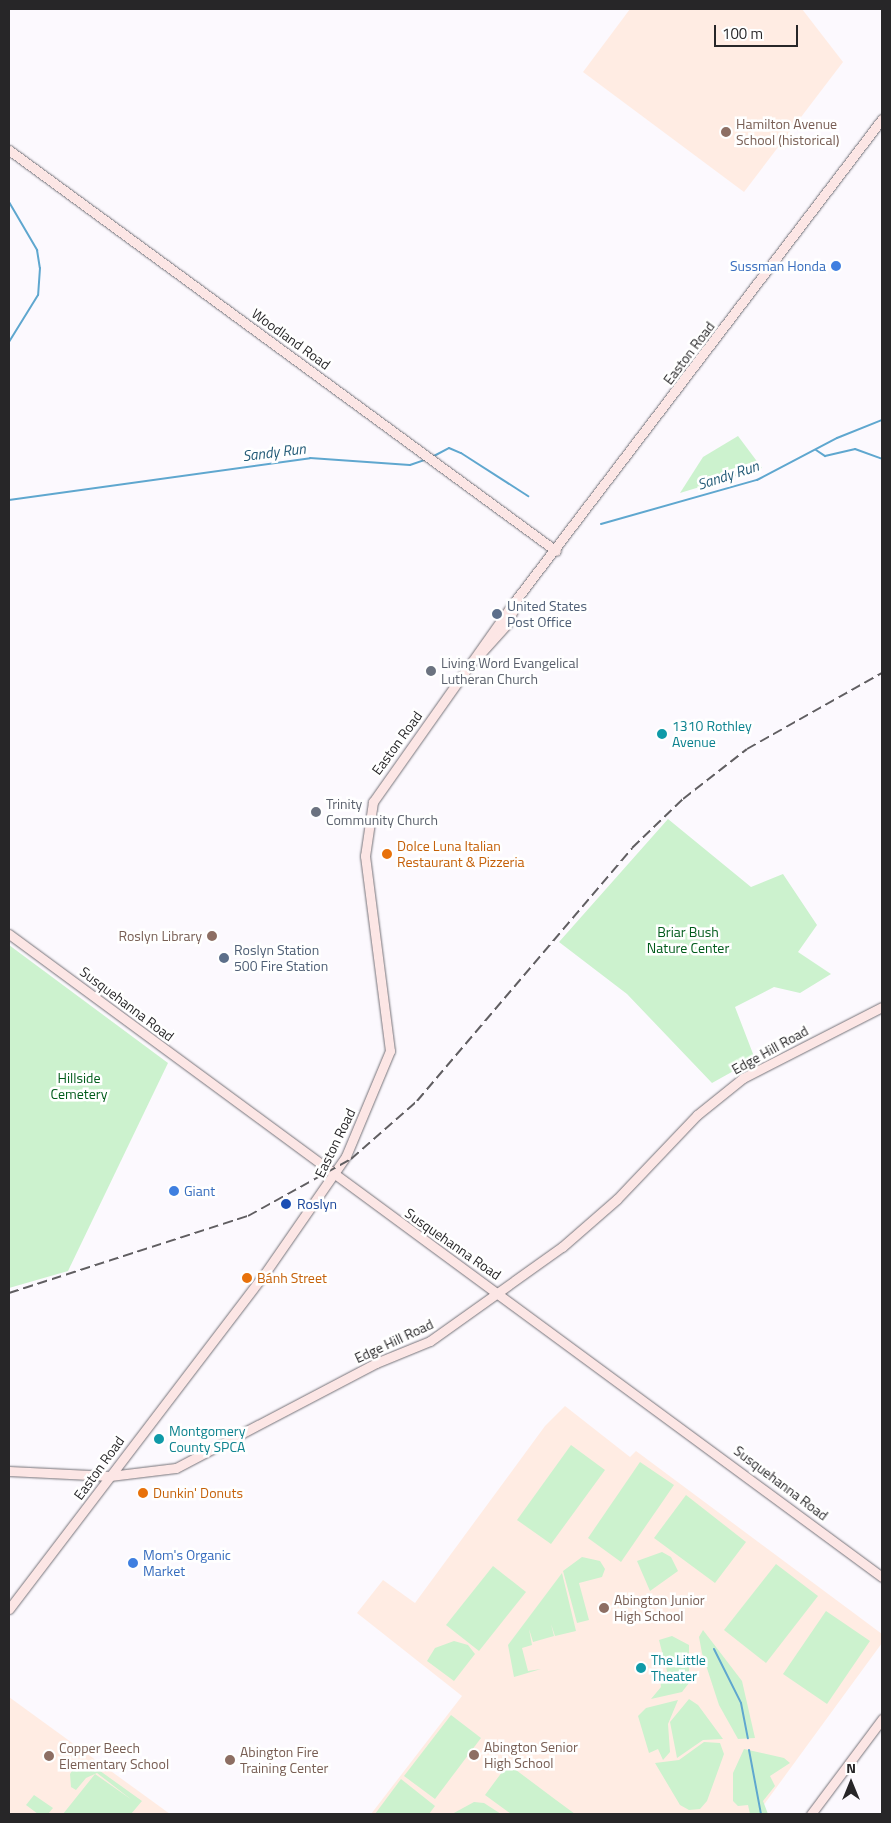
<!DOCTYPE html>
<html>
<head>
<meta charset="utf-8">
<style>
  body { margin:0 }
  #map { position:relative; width:891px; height:1823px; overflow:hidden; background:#fcf9fe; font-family:"Titillium Web",sans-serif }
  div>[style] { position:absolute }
  .education>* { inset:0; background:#ffece3 }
  .green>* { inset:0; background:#ccf2ce }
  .stream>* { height:2px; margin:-1px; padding:0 1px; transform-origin:1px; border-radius:1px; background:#5fa7cf }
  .roads { filter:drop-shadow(0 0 1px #767379) drop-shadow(0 0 1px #767379) }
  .secondary>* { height:9px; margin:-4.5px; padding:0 4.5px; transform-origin:4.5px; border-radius:4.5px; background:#fce6e5 }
  .rail>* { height:2px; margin-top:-1px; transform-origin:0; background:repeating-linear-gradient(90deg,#605e61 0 10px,transparent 0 15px) }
  .dots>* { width:14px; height:14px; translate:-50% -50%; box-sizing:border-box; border:2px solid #fff; border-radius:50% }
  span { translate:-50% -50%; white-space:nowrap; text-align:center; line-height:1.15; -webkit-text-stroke:5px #fff; paint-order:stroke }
  .education-label { font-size:14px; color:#785e54 }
  .left { translate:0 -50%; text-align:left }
  .right { translate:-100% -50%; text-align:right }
  .shop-label { font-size:14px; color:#366cbe }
  .street-label { font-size:14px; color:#272628 }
  .service-label { font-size:14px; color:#4e5e75 }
  .worship-label { font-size:14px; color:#5b616d }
  .culture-label { font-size:14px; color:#0d838f }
  .food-label { font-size:14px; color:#c56008 }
  .park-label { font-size:14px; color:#015b1b }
  .transit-label { font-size:14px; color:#164399 }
  .water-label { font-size:15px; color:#255c78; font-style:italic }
  .frame { position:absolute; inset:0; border:10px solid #272628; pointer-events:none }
  .north { position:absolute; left:826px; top:1758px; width:50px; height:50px; -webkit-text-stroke:4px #fff; paint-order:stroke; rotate:0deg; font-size:14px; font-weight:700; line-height:20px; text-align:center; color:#272628 }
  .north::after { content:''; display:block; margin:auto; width:18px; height:22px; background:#272628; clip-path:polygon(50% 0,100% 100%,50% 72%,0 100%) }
  .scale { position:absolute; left:714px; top:25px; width:84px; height:22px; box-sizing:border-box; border:2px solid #272628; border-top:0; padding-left:6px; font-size:15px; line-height:18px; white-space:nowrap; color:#272628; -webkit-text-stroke:4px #fff; paint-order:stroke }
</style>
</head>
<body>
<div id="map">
  <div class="education">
    <i style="clip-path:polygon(630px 9px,802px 9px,843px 62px,744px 192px,583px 72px)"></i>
    <i style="clip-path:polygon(565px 1406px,630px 1457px,636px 1451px,882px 1634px,882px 1643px,757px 1814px,371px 1814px,462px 1696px,357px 1613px,383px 1580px,415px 1603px,545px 1426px)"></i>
    <i style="clip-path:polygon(9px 1697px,170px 1814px,9px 1814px)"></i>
  </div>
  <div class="green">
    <i style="clip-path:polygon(738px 436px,762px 468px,680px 493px,703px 457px)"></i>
    <i style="clip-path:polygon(668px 819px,751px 887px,783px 874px,817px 925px,798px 952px,831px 974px,800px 993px,774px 987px,735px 1007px,755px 1059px,712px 1083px,627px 994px,559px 942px)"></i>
    <i style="clip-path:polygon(9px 945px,168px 1063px,68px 1271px,9px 1288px)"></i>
    <i style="clip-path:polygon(571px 1445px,605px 1470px,551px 1544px,517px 1520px)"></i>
    <i style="clip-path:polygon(640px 1462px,674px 1485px,621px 1562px,588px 1538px)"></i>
    <i style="clip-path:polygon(686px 1495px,746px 1542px,715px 1583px,654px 1538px)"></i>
    <i style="clip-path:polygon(662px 1552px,671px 1557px,678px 1571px,650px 1591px,637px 1561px)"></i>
    <i style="clip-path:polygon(582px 1557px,600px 1561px,605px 1569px,602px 1577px,579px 1583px,589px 1620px,577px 1623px,563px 1571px)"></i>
    <i style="clip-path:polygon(776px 1564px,818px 1596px,766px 1663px,724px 1630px)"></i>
    <i style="clip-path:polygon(493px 1566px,526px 1592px,479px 1651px,446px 1625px)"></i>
    <i style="clip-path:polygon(562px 1573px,576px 1631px,555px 1636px,551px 1624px,554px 1636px,533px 1642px,529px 1629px,532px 1645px,522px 1648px,528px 1671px,541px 1669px,514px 1677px,508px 1645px)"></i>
    <i style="clip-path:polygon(826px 1611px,870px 1641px,827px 1704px,783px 1674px)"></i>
    <i style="clip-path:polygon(703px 1630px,742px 1681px,755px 1738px,738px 1739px,719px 1705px,702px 1653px,699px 1637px)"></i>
    <i style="clip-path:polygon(672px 1636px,689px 1645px,689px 1683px,682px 1692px,651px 1699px,661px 1687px,660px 1677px,668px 1675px,659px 1640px)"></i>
    <i style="clip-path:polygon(454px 1641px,468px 1645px,475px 1654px,454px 1681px,427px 1661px,435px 1648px)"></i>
    <i style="clip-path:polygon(689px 1699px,698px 1705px,723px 1739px,703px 1740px,677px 1758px,670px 1722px)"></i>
    <i style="clip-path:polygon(678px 1700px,668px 1724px,670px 1752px,663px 1760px,658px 1749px,649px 1753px,638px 1716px,646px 1708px)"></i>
    <i style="clip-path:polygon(451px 1715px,481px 1738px,435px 1799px,404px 1776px)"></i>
    <i style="clip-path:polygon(704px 1742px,720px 1743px,724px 1754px,707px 1801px,700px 1809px,689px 1810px,680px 1805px,655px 1763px,679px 1760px)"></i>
    <i style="clip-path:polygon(744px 1749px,784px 1758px,790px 1763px,770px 1776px,775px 1786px,763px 1801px,768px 1814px,750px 1814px,748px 1805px,738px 1806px,733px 1801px,733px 1773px)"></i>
    <i style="clip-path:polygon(89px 1763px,142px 1801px,131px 1814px,63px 1814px,95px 1774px,132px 1800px,97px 1773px,86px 1778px,76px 1790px,71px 1787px,70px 1774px,75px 1766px)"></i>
    <i style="clip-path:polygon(508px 1764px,556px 1800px,575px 1814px,511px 1814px,485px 1795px)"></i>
    <i style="clip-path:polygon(401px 1779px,435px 1806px,429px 1814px,375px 1814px)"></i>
    <i style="clip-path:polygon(34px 1795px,53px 1808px,48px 1814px,38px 1814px,26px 1805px)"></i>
    <i style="clip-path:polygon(474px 1802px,484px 1803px,501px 1814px,452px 1814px)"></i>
  </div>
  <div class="stream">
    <i style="left:9px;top:202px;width:56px;rotate:59.7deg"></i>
    <i style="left:37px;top:250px;width:18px;rotate:81deg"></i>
    <i style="left:40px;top:268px;width:27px;rotate:94deg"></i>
    <i style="left:38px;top:295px;width:55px;rotate:121.7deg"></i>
    <i style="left:816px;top:450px;width:11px;rotate:34deg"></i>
    <i style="left:825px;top:456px;width:31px;rotate:-13deg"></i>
    <i style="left:855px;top:449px;width:29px;rotate:20deg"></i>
    <i style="left:432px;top:457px;width:19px;rotate:-28deg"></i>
    <i style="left:449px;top:448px;width:13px;rotate:23deg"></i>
    <i style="left:461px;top:453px;width:80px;rotate:32.7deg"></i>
    <i style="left:9px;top:500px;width:304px;rotate:-7.9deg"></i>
    <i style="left:310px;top:458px;width:100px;rotate:4deg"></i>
    <i style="left:410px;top:465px;width:18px;rotate:-19deg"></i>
    <i style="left:601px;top:524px;width:162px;rotate:-15.8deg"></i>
    <i style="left:757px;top:480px;width:90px;rotate:-27.7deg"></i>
    <i style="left:837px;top:438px;width:48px;rotate:-21.8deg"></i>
    <i style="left:714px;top:1649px;width:60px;rotate:63.4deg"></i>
    <i style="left:741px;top:1703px;width:36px;rotate:79deg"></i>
    <i style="left:749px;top:1750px;width:65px;rotate:79.4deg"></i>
  </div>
  <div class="roads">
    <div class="secondary">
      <i style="left:9px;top:150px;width:678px;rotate:36.24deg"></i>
      <i style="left:481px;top:653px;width:39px;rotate:-48deg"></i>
      <i style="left:507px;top:624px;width:24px;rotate:-66deg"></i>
      <i style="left:9px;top:934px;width:1084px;rotate:36.37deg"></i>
      <i style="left:9px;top:1471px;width:101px;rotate:2.8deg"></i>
      <i style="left:110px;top:1476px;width:66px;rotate:-6.9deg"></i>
      <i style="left:176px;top:1468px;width:226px;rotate:-27.7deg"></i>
      <i style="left:376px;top:1363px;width:58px;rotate:-22.2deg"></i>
      <i style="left:430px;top:1341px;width:162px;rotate:-35.5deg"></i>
      <i style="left:562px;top:1247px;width:73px;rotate:-41.1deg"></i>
      <i style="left:617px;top:1199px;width:116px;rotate:-46.4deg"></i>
      <i style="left:697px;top:1115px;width:59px;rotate:-38.8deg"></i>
      <i style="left:743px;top:1078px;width:156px;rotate:-27.1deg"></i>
      <i style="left:9px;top:1609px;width:419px;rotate:-52.7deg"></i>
      <i style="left:263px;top:1276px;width:146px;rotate:-55.3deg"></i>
      <i style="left:346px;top:1156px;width:114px;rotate:-67.3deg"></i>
      <i style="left:390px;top:1051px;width:197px;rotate:-97.3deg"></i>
      <i style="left:365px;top:856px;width:55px;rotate:-81.6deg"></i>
      <i style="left:373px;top:802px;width:241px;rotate:-54.8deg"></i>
      <i style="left:512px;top:605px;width:611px;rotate:-52.72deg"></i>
      <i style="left:811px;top:1814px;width:119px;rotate:-53.2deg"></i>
    </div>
  </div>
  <div class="rail">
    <i style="left:9px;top:1293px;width:251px;rotate:-17.9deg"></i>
    <i style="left:248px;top:1216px;width:118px;rotate:-29deg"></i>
    <i style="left:351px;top:1159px;width:88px;rotate:-41.3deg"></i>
    <i style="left:417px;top:1101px;width:332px;rotate:-49.6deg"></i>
    <i style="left:632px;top:848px;width:71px;rotate:-43.9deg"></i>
    <i style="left:683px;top:799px;width:81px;rotate:-38deg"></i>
    <i style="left:747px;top:749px;width:155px;rotate:-29.4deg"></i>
  </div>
  <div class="dots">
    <i style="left:726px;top:132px;background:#8d6e63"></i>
    <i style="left:836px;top:266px;background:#3f7fe0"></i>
    <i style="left:497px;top:614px;background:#5c6f8a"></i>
    <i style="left:431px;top:671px;background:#6b7280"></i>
    <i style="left:662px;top:734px;background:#0f9aa8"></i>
    <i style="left:316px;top:812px;background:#6b7280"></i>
    <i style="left:387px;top:854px;background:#e8710a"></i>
    <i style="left:212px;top:936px;background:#8d6e63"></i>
    <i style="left:224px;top:958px;background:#5c6f8a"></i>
    <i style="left:174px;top:1191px;background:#3f7fe0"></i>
    <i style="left:286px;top:1204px;background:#1a4fb4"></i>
    <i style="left:247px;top:1278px;background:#e8710a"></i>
    <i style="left:159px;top:1439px;background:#0f9aa8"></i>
    <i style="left:143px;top:1493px;background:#e8710a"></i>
    <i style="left:133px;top:1563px;background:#3f7fe0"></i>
    <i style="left:604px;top:1608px;background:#8d6e63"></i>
    <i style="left:641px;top:1668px;background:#0f9aa8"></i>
    <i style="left:474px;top:1755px;background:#8d6e63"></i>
    <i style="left:49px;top:1756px;background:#8d6e63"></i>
    <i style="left:230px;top:1760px;background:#8d6e63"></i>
  </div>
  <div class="education-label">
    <span class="left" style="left:736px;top:132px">Hamilton Avenue<br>School (historical)</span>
    <span class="right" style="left:202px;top:936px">Roslyn Library</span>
    <span class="left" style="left:614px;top:1608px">Abington Junior<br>High School</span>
    <span class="left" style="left:484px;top:1755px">Abington Senior<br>High School</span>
    <span class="left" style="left:59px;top:1756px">Copper Beech<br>Elementary School</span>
    <span class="left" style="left:240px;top:1760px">Abington Fire<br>Training Center</span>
  </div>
  <div class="shop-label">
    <span class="right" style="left:826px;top:266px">Sussman Honda</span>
    <span class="left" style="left:184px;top:1191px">Giant</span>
    <span class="left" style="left:143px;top:1563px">Mom's Organic<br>Market</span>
  </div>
  <div class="street-label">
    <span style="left:291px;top:339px;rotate:36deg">Woodland Road</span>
    <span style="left:689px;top:353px;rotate:-53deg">Easton Road</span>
    <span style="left:397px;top:743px;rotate:-54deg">Easton Road</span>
    <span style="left:127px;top:1004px;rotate:37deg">Susquehanna Road</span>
    <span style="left:770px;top:1050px;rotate:-29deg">Edge Hill Road</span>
    <span style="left:335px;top:1143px;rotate:-64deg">Easton Road</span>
    <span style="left:453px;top:1244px;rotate:35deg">Susquehanna Road</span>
    <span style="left:394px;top:1341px;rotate:-25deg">Edge Hill Road</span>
    <span style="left:99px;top:1468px;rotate:-54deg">Easton Road</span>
    <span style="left:781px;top:1483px;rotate:37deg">Susquehanna Road</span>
  </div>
  <div class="service-label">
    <span class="left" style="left:507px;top:614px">United States<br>Post Office</span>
    <span class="left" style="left:234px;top:958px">Roslyn Station<br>500 Fire Station</span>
  </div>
  <div class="worship-label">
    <span class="left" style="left:441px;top:671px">Living Word Evangelical<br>Lutheran Church</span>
    <span class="left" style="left:326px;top:812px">Trinity<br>Community Church</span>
  </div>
  <div class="culture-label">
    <span class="left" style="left:672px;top:734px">1310 Rothley<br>Avenue</span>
    <span class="left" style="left:169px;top:1439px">Montgomery<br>County SPCA</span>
    <span class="left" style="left:651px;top:1668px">The Little<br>Theater</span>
  </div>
  <div class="food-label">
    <span class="left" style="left:397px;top:854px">Dolce Luna Italian<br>Restaurant &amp; Pizzeria</span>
    <span class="left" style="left:257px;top:1278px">Bánh Street</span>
    <span class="left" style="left:153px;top:1493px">Dunkin' Donuts</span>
  </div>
  <div class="park-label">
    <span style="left:688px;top:940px">Briar Bush<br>Nature Center</span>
    <span style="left:79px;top:1086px">Hillside<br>Cemetery</span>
  </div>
  <div class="transit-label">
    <span class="left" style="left:297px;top:1204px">Roslyn</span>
  </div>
  <div class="water-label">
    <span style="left:274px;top:452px;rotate:-7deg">Sandy Run</span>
    <span style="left:728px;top:475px;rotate:-18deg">Sandy Run</span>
  </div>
  <div class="frame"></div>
  <div class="north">N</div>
  <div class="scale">100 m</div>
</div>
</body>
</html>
